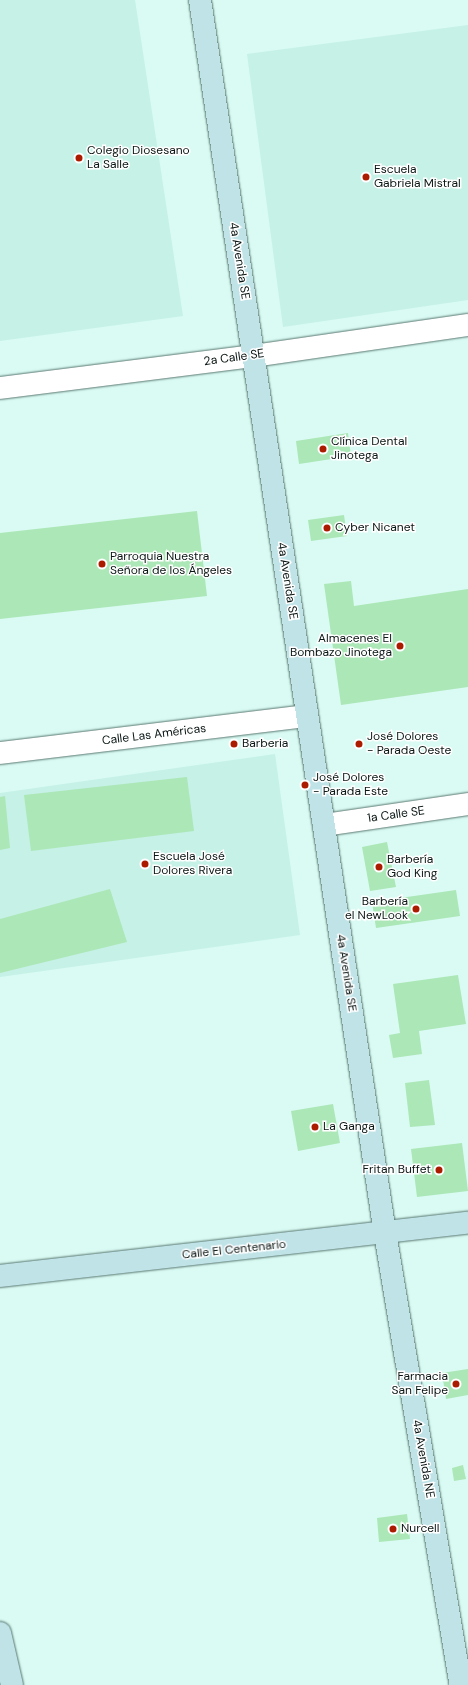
<!DOCTYPE html>
<html>
<head>
<meta charset="utf-8">
<style>
  body { margin:0 }
  #map { position:relative; width:468px; height:1685px; overflow:hidden; background:#d9fbf3; font-family:"DM Sans",sans-serif }
  div>[style] { position:absolute }
  .built>* { inset:0; background:#c6f1e7 }
  .building>* { inset:0; background:#ace7b7 }
  .roads { filter:drop-shadow(0 0 1px #597770) drop-shadow(0 0 1px #597770) }
  .street>* { height:22px; margin:-11px; padding:0 11px; transform-origin:11px; border-radius:11px; background:#fff }
  .secondary>* { height:22px; margin:-11px; padding:0 11px; transform-origin:11px; border-radius:11px; background:#c0e3e8 }
  .dots>* { width:11px; height:11px; translate:-50% -50%; box-sizing:border-box; border:2px solid #fff; border-radius:50% }
  span { translate:-50% -50%; white-space:nowrap; text-align:center; line-height:1.15; -webkit-text-stroke:3px #fff; paint-order:stroke }
  .poi-label { font-size:12px; color:#0a1614 }
  .left { translate:0 -50%; text-align:left }
  .right { translate:-100% -50%; text-align:right }
  .street-label { font-size:12px; color:#0a1614 }
</style>
</head>
<body>
<div id="map">
  <div class="built">
    <i style="clip-path:polygon(0 0,135px 0,183px 316px,0 341px)"></i>
    <i style="clip-path:polygon(468px 25px,468px 300px,283px 327px,247px 54px)"></i>
    <i style="clip-path:polygon(275px 754px,300px 935px,0 977px,0 793px)"></i>
  </div>
  <div class="building">
    <i style="clip-path:polygon(348px 433px,351px 456px,299px 464px,296px 441px)"></i>
    <i style="clip-path:polygon(197px 511px,207px 596px,0 619px,0 533px)"></i>
    <i style="clip-path:polygon(344px 515px,347px 536px,311px 541px,308px 520px)"></i>
    <i style="clip-path:polygon(351px 581px,354px 606px,468px 589px,468px 687px,341px 705px,324px 584px)"></i>
    <i style="clip-path:polygon(187px 777px,194px 831px,31px 851px,24px 795px)"></i>
    <i style="clip-path:polygon(5px 796px,10px 848px,0 850px,0 797px)"></i>
    <i style="clip-path:polygon(387px 842px,396px 887px,370px 891px,362px 847px)"></i>
    <i style="clip-path:polygon(110px 889px,127px 942px,0 973px,0 919px)"></i>
    <i style="clip-path:polygon(456px 890px,460px 916px,376px 928px,372px 902px)"></i>
    <i style="clip-path:polygon(458px 975px,466px 1024px,419px 1031px,422px 1054px,393px 1058px,389px 1035px,400px 1033px,393px 984px)"></i>
    <i style="clip-path:polygon(429px 1080px,435px 1125px,410px 1127px,405px 1083px)"></i>
    <i style="clip-path:polygon(333px 1104px,340px 1143px,298px 1151px,291px 1111px)"></i>
    <i style="clip-path:polygon(462px 1143px,468px 1191px,417px 1197px,411px 1149px)"></i>
    <i style="clip-path:polygon(468px 1369px,468px 1395px,446px 1399px,442px 1373px)"></i>
    <i style="clip-path:polygon(463px 1465px,466px 1479px,454px 1481px,452px 1468px)"></i>
    <i style="clip-path:polygon(407px 1514px,410px 1539px,379px 1542px,377px 1518px)"></i>
  </div>
  <div class="roads">
    <div class="street">
      <i style="left:0;top:388px;width:255px;rotate:-7.2deg"></i>
      <i style="left:253px;top:356px;width:217px;rotate:-8.2deg"></i>
      <i style="left:0;top:753px;width:309px;rotate:-6.9deg"></i>
      <i style="left:324px;top:825px;width:146px;rotate:-8.3deg"></i>
    </div>
    <div class="secondary">
      <i style="left:200px;top:0;width:1247px;rotate:81.47deg"></i>
      <i style="left:385px;top:1233px;width:458px;rotate:80.5deg"></i>
      <i style="left:0;top:1276px;width:471px;rotate:-6.5deg"></i>
      <i style="left:0;top:1633px;width:53px;rotate:77deg"></i>
    </div>
  </div>
  <div class="dots">
    <i style="left:79px;top:158px;background:#aa1b00"></i>
    <i style="left:366px;top:177px;background:#aa1b00"></i>
    <i style="left:323px;top:449px;background:#aa1b00"></i>
    <i style="left:327px;top:528px;background:#aa1b00"></i>
    <i style="left:102px;top:564px;background:#aa1b00"></i>
    <i style="left:400px;top:646px;background:#aa1b00"></i>
    <i style="left:234px;top:744px;background:#aa1b00"></i>
    <i style="left:359px;top:744px;background:#aa1b00"></i>
    <i style="left:305px;top:785px;background:#aa1b00"></i>
    <i style="left:145px;top:864px;background:#aa1b00"></i>
    <i style="left:379px;top:867px;background:#aa1b00"></i>
    <i style="left:416px;top:909px;background:#aa1b00"></i>
    <i style="left:315px;top:1127px;background:#aa1b00"></i>
    <i style="left:439px;top:1170px;background:#aa1b00"></i>
    <i style="left:456px;top:1384px;background:#aa1b00"></i>
    <i style="left:393px;top:1529px;background:#aa1b00"></i>
  </div>
  <div class="poi-label">
    <span class="left" style="left:87px;top:158px">Colegio Diosesano<br>La Salle</span>
    <span class="left" style="left:374px;top:177px">Escuela<br>Gabriela Mistral</span>
    <span class="left" style="left:331px;top:449px">Clínica Dental<br>Jinotega</span>
    <span class="left" style="left:335px;top:528px">Cyber Nicanet</span>
    <span class="left" style="left:110px;top:564px">Parroquia Nuestra<br>Señora de los Ángeles</span>
    <span class="right" style="left:392px;top:646px">Almacenes El<br>Bombazo Jinotega</span>
    <span class="left" style="left:367px;top:744px">José Dolores<br>- Parada Oeste</span>
    <span class="left" style="left:242px;top:744px">Barberia</span>
    <span class="left" style="left:313px;top:785px">José Dolores<br>- Parada Este</span>
    <span class="left" style="left:153px;top:864px">Escuela José<br>Dolores Rivera</span>
    <span class="left" style="left:387px;top:867px">Barbería<br>God King</span>
    <span class="right" style="left:408px;top:909px">Barbería<br>el NewLook</span>
    <span class="left" style="left:323px;top:1127px">La Ganga</span>
    <span class="right" style="left:431px;top:1170px">Fritan Buffet</span>
    <span class="right" style="left:448px;top:1384px">Farmacia<br>San Felipe</span>
    <span class="left" style="left:401px;top:1529px">Nurcell</span>
  </div>
  <div class="street-label">
    <span style="left:239px;top:261px;rotate:81deg">4a Avenida SE</span>
    <span style="left:234px;top:358px;rotate:-8deg">2a Calle SE</span>
    <span style="left:287px;top:581px;rotate:81deg">4a Avenida SE</span>
    <span style="left:154px;top:735px;rotate:-7deg">Calle Las Américas</span>
    <span style="left:396px;top:815px;rotate:-8deg">1a Calle SE</span>
    <span style="left:346px;top:973px;rotate:81deg">4a Avenida SE</span>
    <span style="left:234px;top:1250px;rotate:-6deg">Calle El Centenario</span>
    <span style="left:423px;top:1459px;rotate:80deg">4a Avenida NE</span>
  </div>
</div>
</body>
</html>
